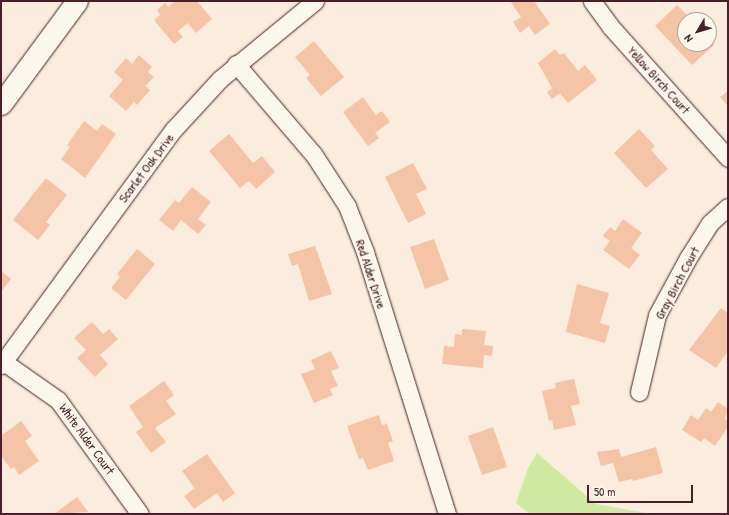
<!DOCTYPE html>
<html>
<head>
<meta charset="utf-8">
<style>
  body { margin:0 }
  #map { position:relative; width:729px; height:515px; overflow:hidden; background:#faedde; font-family:"Patrick Hand",sans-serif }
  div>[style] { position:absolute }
  .green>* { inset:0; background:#cfeaa0 }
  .building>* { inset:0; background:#f5c3a6 }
  .roads { filter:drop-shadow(0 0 1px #4a1f2b) drop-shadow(0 0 1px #4a1f2b) }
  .minor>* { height:17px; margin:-8.5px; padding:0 8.5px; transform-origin:8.5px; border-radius:8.5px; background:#fbf7ec }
  .tertiary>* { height:21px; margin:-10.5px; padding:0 10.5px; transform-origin:10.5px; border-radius:10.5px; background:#fbf7ec }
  span { translate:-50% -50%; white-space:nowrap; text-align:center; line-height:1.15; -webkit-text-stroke:4px #fbf7ec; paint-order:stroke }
  .street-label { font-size:13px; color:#4a1f2b }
  .frame { position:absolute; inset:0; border:2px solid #4a1f2b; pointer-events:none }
  .north { position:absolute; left:677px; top:12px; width:40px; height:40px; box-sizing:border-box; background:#fbf7ec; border:1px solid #b4a19f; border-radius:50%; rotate:232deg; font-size:11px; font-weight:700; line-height:16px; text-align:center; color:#4a1f2b }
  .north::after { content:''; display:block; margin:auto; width:14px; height:18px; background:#4a1f2b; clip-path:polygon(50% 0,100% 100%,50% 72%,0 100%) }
  .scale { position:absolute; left:587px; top:485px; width:106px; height:18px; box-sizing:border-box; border:2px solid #4a1f2b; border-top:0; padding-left:5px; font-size:12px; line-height:14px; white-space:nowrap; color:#4a1f2b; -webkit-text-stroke:3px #fbf7ec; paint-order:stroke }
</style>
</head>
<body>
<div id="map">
  <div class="green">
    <i style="clip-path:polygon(537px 453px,596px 504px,652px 514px,530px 514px,516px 503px,528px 468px)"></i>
  </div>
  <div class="building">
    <i style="clip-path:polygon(175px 1px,197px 1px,212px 19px,196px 33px,188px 23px,178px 31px,183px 37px,174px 44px,154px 20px,160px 15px,157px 10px,165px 3px,168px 7px)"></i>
    <i style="clip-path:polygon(510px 1px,534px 1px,550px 24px,535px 35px,529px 26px,520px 33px,513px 22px,521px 17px)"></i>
    <i style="clip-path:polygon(677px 5px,687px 15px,690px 12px,697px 20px,685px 20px,685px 44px,709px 44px,709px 40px,714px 45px,692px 65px,655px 26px)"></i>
    <i style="clip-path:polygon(314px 41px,344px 77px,321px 96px,306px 78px,310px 75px,295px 57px)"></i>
    <i style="clip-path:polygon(555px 49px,560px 55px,564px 53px,578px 71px,585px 65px,597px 80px,568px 103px,560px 93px,552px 99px,547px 92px,552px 88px,538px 63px)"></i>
    <i style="clip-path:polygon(139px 55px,152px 67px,148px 72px,154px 77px,145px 86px,150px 90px,137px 105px,134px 102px,126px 111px,109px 96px,123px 80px,114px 72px,126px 58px,132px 64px)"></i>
    <i style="clip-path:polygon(728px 91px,728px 106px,720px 97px)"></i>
    <i style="clip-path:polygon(363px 97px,376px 115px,382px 111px,390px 122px,375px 133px,379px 138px,368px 146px,343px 112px)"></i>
    <i style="clip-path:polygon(84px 121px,97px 131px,102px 124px,116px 134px,85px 178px,61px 159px,70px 147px,67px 145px)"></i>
    <i style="clip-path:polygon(639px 129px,655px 146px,651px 150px,668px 169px,646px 188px,614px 153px)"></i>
    <i style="clip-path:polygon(229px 134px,253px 163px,262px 156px,275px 172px,256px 189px,249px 181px,240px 188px,209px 151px)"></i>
    <i style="clip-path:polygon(413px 163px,427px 189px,416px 194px,426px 214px,408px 223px,385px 177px)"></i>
    <i style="clip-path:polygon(46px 178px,67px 195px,46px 222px,50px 225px,38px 240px,13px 220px)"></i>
    <i style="clip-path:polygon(192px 187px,211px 202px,198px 219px,206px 225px,198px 234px,181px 220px,173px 231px,159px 220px,175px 200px,179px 203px)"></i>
    <i style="clip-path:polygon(623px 219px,642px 233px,631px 248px,640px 255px,629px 269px,603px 250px,610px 241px,603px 236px,610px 227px,615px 231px)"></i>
    <i style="clip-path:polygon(434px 239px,449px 280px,425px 289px,410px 247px)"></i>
    <i style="clip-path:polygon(315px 246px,332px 294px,309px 301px,298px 264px,292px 266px,288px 254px)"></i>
    <i style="clip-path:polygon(137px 249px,155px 264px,126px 300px,111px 288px,120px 277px,117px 274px)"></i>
    <i style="clip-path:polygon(1px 271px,11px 279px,1px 292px)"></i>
    <i style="clip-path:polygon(577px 284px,609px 293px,600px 323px,610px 326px,605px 343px,566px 332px)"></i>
    <i style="clip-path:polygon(721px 308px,728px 313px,728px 351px,716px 368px,689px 350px)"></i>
    <i style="clip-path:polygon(92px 322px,103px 334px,109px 329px,118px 339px,100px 355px,108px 364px,95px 377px,77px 358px,86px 350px,74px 338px)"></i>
    <i style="clip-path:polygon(462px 329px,486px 331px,484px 345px,493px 346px,492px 356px,484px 355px,483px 368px,442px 364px,444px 346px,454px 347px,455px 334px,462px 335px)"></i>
    <i style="clip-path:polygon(331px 351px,339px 368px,331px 371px,338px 386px,330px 389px,333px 395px,314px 403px,301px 374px,315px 369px,311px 360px)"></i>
    <i style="clip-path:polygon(574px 379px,580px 404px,571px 406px,576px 425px,554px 430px,552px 420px,549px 421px,542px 391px,556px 388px,555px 383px)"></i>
    <i style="clip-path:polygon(164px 381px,174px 395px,166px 401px,176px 414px,155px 428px,166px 442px,151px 453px,136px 432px,143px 427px,129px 406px)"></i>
    <i style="clip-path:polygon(718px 402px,728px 409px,725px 419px,728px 421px,728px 427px,715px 446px,704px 438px,701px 442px,682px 430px,691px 415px,698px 420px,706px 408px,711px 412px)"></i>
    <i style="clip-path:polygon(379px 415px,382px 425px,387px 424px,393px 441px,388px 443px,394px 461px,368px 470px,363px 458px,359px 459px,347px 426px)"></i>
    <i style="clip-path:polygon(21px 421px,32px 436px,25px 441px,39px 461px,19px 475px,14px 467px,11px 469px,1px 456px,1px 436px)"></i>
    <i style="clip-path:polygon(493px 427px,507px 467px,482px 475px,468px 436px)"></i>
    <i style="clip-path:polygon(656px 447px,663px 473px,633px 481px,632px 479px,619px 482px,613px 463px,601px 466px,597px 452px,619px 449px,621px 457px)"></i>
    <i style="clip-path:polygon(207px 454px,235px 493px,223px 502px,217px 493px,194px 509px,184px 496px,195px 488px,182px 471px)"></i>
    <i style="clip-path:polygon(77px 497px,88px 512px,54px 514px)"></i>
  </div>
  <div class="roads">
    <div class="minor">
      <i style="left:592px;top:1px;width:31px;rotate:54deg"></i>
      <i style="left:610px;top:26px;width:177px;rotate:48.2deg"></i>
      <i style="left:236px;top:64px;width:120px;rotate:49.4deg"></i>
      <i style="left:314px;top:155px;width:61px;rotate:57.1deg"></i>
      <i style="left:347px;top:206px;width:49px;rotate:68.6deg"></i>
      <i style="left:365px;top:252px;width:275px;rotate:72.6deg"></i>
      <i style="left:1px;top:360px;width:70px;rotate:35.1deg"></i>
      <i style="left:58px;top:400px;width:140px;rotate:54.3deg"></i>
      <i style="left:1px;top:365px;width:293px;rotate:-53.8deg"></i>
      <i style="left:174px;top:129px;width:68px;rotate:-47.4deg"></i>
      <i style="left:220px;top:79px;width:123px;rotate:-39.4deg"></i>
      <i style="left:639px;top:392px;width:79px;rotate:-76.8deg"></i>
      <i style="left:657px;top:315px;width:65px;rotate:-61.5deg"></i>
      <i style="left:688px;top:258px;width:41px;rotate:-57.8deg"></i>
      <i style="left:710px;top:223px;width:24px;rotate:-42deg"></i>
    </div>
    <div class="tertiary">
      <i style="left:1px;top:104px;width:128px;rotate:-53.6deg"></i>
    </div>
  </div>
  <div class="street-label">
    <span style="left:659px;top:80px;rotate:48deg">Yellow Birch Court</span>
    <span style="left:146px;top:168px;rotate:-53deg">Scarlet Oak Drive</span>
    <span style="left:371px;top:274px;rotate:72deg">Red Alder Drive</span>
    <span style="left:677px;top:283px;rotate:-62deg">Gray Birch Court</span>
    <span style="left:87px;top:439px;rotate:54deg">White Alder Court</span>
  </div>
  <div class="frame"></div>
  <div class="north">N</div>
  <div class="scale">50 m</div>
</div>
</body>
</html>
